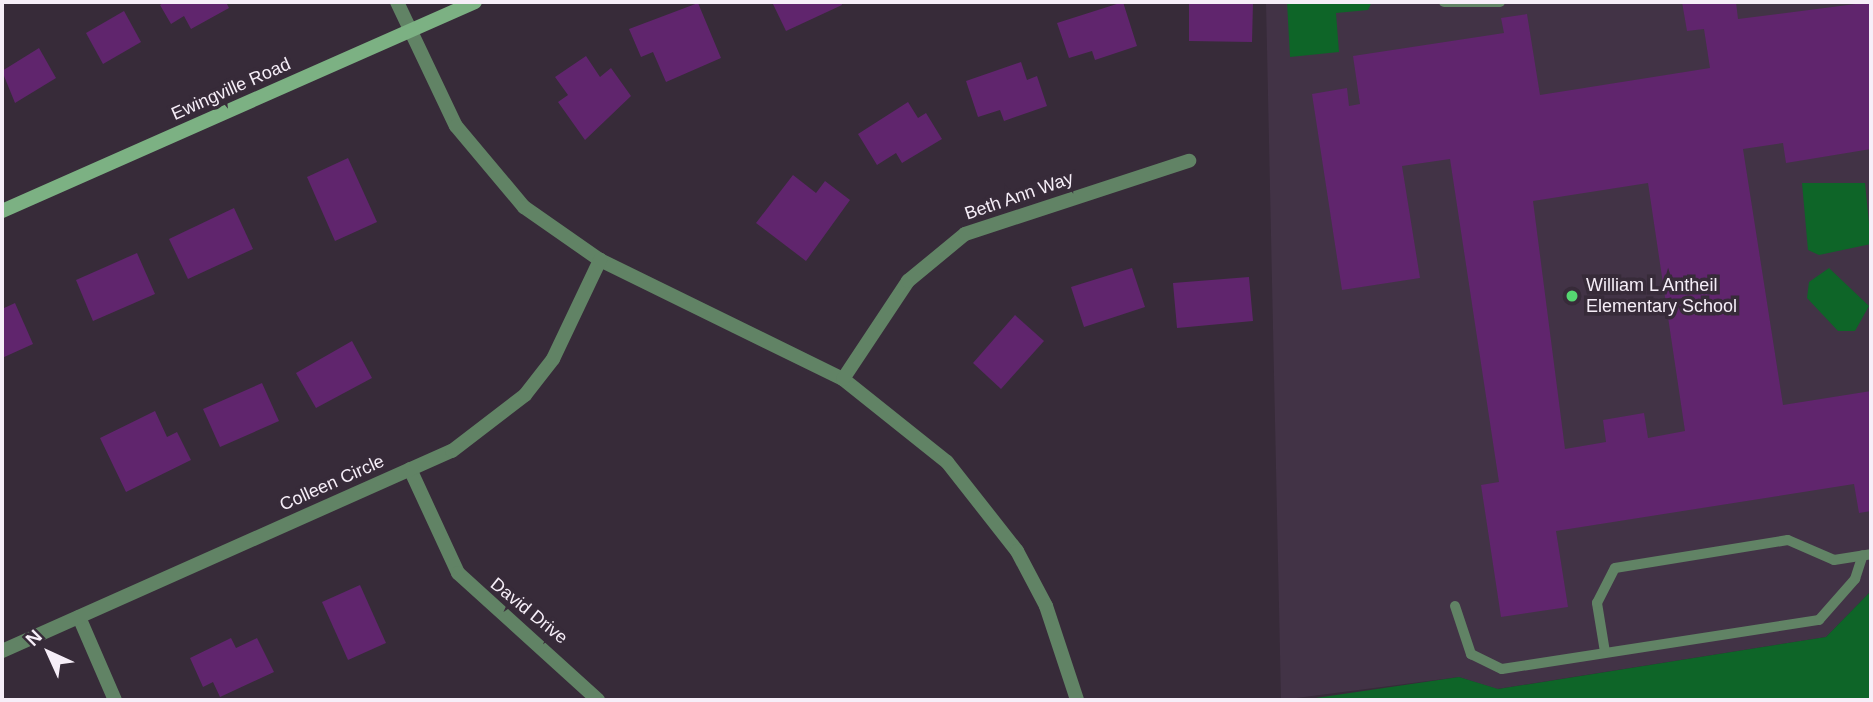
<!DOCTYPE html>
<html>
<head>
<meta charset="utf-8">
<style>
  body { margin:0 }
  #map { position:relative; width:1873px; height:702px; overflow:hidden; background:#372b39; font-family:Helvetica,sans-serif }
  div>[style] { position:absolute }
  .built>* { inset:0; background:#423346 }
  .green>* { inset:0; background:#0e6528 }
  .building>* { inset:0; background:#60256d }
  .lane>* { height:10px; margin:-5px; padding:0 5px; transform-origin:5px; border-radius:5px; background:#618365 }
  .street>* { height:14px; margin:-7px; padding:0 7px; transform-origin:7px; border-radius:7px; background:#618365 }
  .secondary>* { height:14px; margin:-7px; padding:0 7px; transform-origin:7px; border-radius:7px; background:#7cb183 }
  .dots>* { width:19px; height:19px; translate:-50% -50%; box-sizing:border-box; border:4px solid #372b39; border-radius:50% }
  span { translate:-50% -50%; white-space:nowrap; text-align:center; line-height:1.15; -webkit-text-stroke:7px #372b39; paint-order:stroke }
  .street-label { font-size:18px; color:#f6eef8 }
  .poi-label { font-size:18px; color:#f6eef8 }
  .left { translate:0 -50%; text-align:left }
  .frame { position:absolute; inset:0; border:4px solid #f6eef8; pointer-events:none }
  .north { position:absolute; left:14px; top:618px; width:70px; height:70px; -webkit-text-stroke:5px #372b39; paint-order:stroke; rotate:315deg; font-size:19px; font-weight:700; line-height:28px; text-align:center; color:#f6eef8 }
  .north::after { content:''; display:block; margin:auto; width:24px; height:32px; background:#f6eef8; clip-path:polygon(50% 0,100% 100%,50% 72%,0 100%) }
</style>
</head>
<body>
<div id="map">
  <div class="built">
    <i style="clip-path:polygon(1266px 2px,1871px 2px,1871px 591px,1826px 637px,1497px 689px,1459px 677px,1281px 700px)"></i>
  </div>
  <div class="green">
    <i style="clip-path:polygon(1287px 2px,1372px 2px,1368px 10px,1336px 13px,1339px 52px,1290px 57px)"></i>
    <i style="clip-path:polygon(1802px 183px,1865px 183px,1871px 244px,1819px 255px,1808px 250px)"></i>
    <i style="clip-path:polygon(1829px 268px,1869px 306px,1855px 331px,1838px 331px,1807px 298px,1809px 282px)"></i>
    <i style="clip-path:polygon(1871px 591px,1871px 700px,1302px 700px,1459px 677px,1498px 689px,1826px 637px)"></i>
  </div>
  <div class="building">
    <i style="clip-path:polygon(165px 2px,226px 2px,229px 8px,191px 29px,184px 16px,171px 24px,160px 5px)"></i>
    <i style="clip-path:polygon(772px 2px,841px 2px,842px 5px,786px 31px)"></i>
    <i style="clip-path:polygon(1123px 2px,1137px 46px,1095px 60px,1092px 51px,1069px 58px,1057px 23px)"></i>
    <i style="clip-path:polygon(1189px 2px,1253px 2px,1252px 42px,1189px 41px)"></i>
    <i style="clip-path:polygon(evenodd,1682px 2px,1736px 2px,1738px 19px,1871px 2px,1871px 149px,1786px 163px,1783px 143px,1743px 149px,1783px 405px,1871px 391px,1871px 511px,1859px 513px,1854px 484px,1556px 531px,1568px 607px,1501px 617px,1481px 485px,1499px 482px,1450px 159px,1402px 166px,1420px 278px,1342px 290px,1312px 94px,1347px 88px,1349px 106px,1360px 104px,1353px 56px,1504px 33px,1501px 18px,1527px 14px,1540px 95px,1710px 68px,1704px 29px,1687px 31px,1682px 2px,1648px 183px,1685px 431px,1648px 438px,1644px 413px,1603px 420px,1606px 442px,1565px 449px,1533px 201px,1648px 183px)"></i>
    <i style="clip-path:polygon(698px 3px,721px 58px,666px 82px,653px 52px,641px 57px,629px 29px)"></i>
    <i style="clip-path:polygon(124px 11px,141px 42px,103px 64px,86px 33px)"></i>
    <i style="clip-path:polygon(39px 48px,56px 78px,15px 103px,2px 71px)"></i>
    <i style="clip-path:polygon(586px 56px,600px 77px,611px 68px,631px 96px,585px 140px,558px 102px,568px 95px,555px 77px)"></i>
    <i style="clip-path:polygon(1021px 62px,1027px 80px,1037px 76px,1047px 106px,1004px 121px,1000px 110px,978px 117px,966px 81px)"></i>
    <i style="clip-path:polygon(908px 102px,918px 118px,926px 113px,942px 139px,902px 163px,896px 153px,877px 165px,858px 134px)"></i>
    <i style="clip-path:polygon(348px 158px,377px 222px,335px 241px,307px 177px)"></i>
    <i style="clip-path:polygon(793px 175px,816px 193px,825px 181px,850px 200px,806px 261px,756px 223px)"></i>
    <i style="clip-path:polygon(234px 208px,253px 249px,188px 279px,169px 239px)"></i>
    <i style="clip-path:polygon(137px 253px,155px 294px,93px 321px,76px 280px)"></i>
    <i style="clip-path:polygon(1132px 268px,1145px 307px,1084px 327px,1071px 287px)"></i>
    <i style="clip-path:polygon(1249px 277px,1253px 321px,1177px 328px,1173px 283px)"></i>
    <i style="clip-path:polygon(15px 303px,33px 344px,2px 358px,2px 309px)"></i>
    <i style="clip-path:polygon(1015px 315px,1044px 341px,1001px 389px,973px 363px)"></i>
    <i style="clip-path:polygon(352px 341px,372px 378px,316px 408px,296px 373px)"></i>
    <i style="clip-path:polygon(262px 383px,279px 421px,220px 447px,203px 409px)"></i>
    <i style="clip-path:polygon(155px 411px,167px 437px,177px 432px,191px 460px,126px 492px,100px 438px)"></i>
    <i style="clip-path:polygon(360px 585px,386px 643px,348px 660px,322px 602px)"></i>
    <i style="clip-path:polygon(231px 638px,236px 648px,257px 638px,274px 672px,220px 697px,213px 682px,203px 687px,190px 658px)"></i>
  </div>
  <div class="lane">
    <i style="left:1444px;top:2px;width:56px"></i>
    <i style="left:1455px;top:606px;width:51px;rotate:71.6deg"></i>
    <i style="left:1471px;top:654px;width:34px;rotate:26deg"></i>
    <i style="left:1502px;top:669px;width:321px;rotate:-8.8deg"></i>
    <i style="left:1819px;top:620px;width:55px;rotate:-48.7deg"></i>
    <i style="left:1855px;top:579px;width:25px;rotate:-72deg"></i>
    <i style="left:1605px;top:652px;width:50px;rotate:-99.3deg"></i>
    <i style="left:1597px;top:603px;width:39px;rotate:-63deg"></i>
    <i style="left:1615px;top:568px;width:175px;rotate:-9.2deg"></i>
    <i style="left:1788px;top:540px;width:50px;rotate:23.5deg"></i>
    <i style="left:1834px;top:560px;width:37px;rotate:-9deg"></i>
  </div>
  <div class="street">
    <i style="left:397px;top:2px;width:137px;rotate:64.6deg"></i>
    <i style="left:456px;top:126px;width:106px;rotate:50deg"></i>
    <i style="left:524px;top:207px;width:93px;rotate:34.9deg"></i>
    <i style="left:600px;top:260px;width:271px;rotate:26.1deg"></i>
    <i style="left:843px;top:379px;width:133px;rotate:38.6deg"></i>
    <i style="left:947px;top:462px;width:113px;rotate:51.8deg"></i>
    <i style="left:1017px;top:551px;width:62px;rotate:62.2deg"></i>
    <i style="left:1046px;top:606px;width:99px;rotate:71.7deg"></i>
    <i style="left:843px;top:379px;width:118px;rotate:-56.4deg"></i>
    <i style="left:908px;top:281px;width:74px;rotate:-39.5deg"></i>
    <i style="left:965px;top:234px;width:236px;rotate:-18.1deg"></i>
    <i style="left:410px;top:469px;width:115px;rotate:65.2deg"></i>
    <i style="left:458px;top:573px;width:189px;rotate:42.2deg"></i>
    <i style="left:79px;top:617px;width:90px;rotate:66.6deg"></i>
    <i style="left:2px;top:651px;width:492px;rotate:-24deg"></i>
    <i style="left:452px;top:451px;width:92px;rotate:-37.5deg"></i>
    <i style="left:525px;top:395px;width:46px;rotate:-52.1deg"></i>
    <i style="left:553px;top:359px;width:110px;rotate:-64.6deg"></i>
  </div>
  <div class="secondary">
    <i style="left:2px;top:211px;width:517px;rotate:-23.84deg"></i>
  </div>
  <div class="dots">
    <i style="left:1572px;top:296px;background:#55d671"></i>
  </div>
  <div class="street-label">
    <span style="left:231px;top:89px;rotate:-24deg">Ewingville Road</span>
    <span style="left:1019px;top:196px;rotate:-19deg">Beth Ann Way</span>
    <span style="left:332px;top:483px;rotate:-24deg">Colleen Circle</span>
    <span style="left:529px;top:611px;rotate:39deg">David Drive</span>
  </div>
  <div class="poi-label">
    <span class="left" style="left:1586px;top:296px">William L Antheil<br>Elementary School</span>
  </div>
  <div class="frame"></div>
  <div class="north">N</div>
</div>
</body>
</html>
